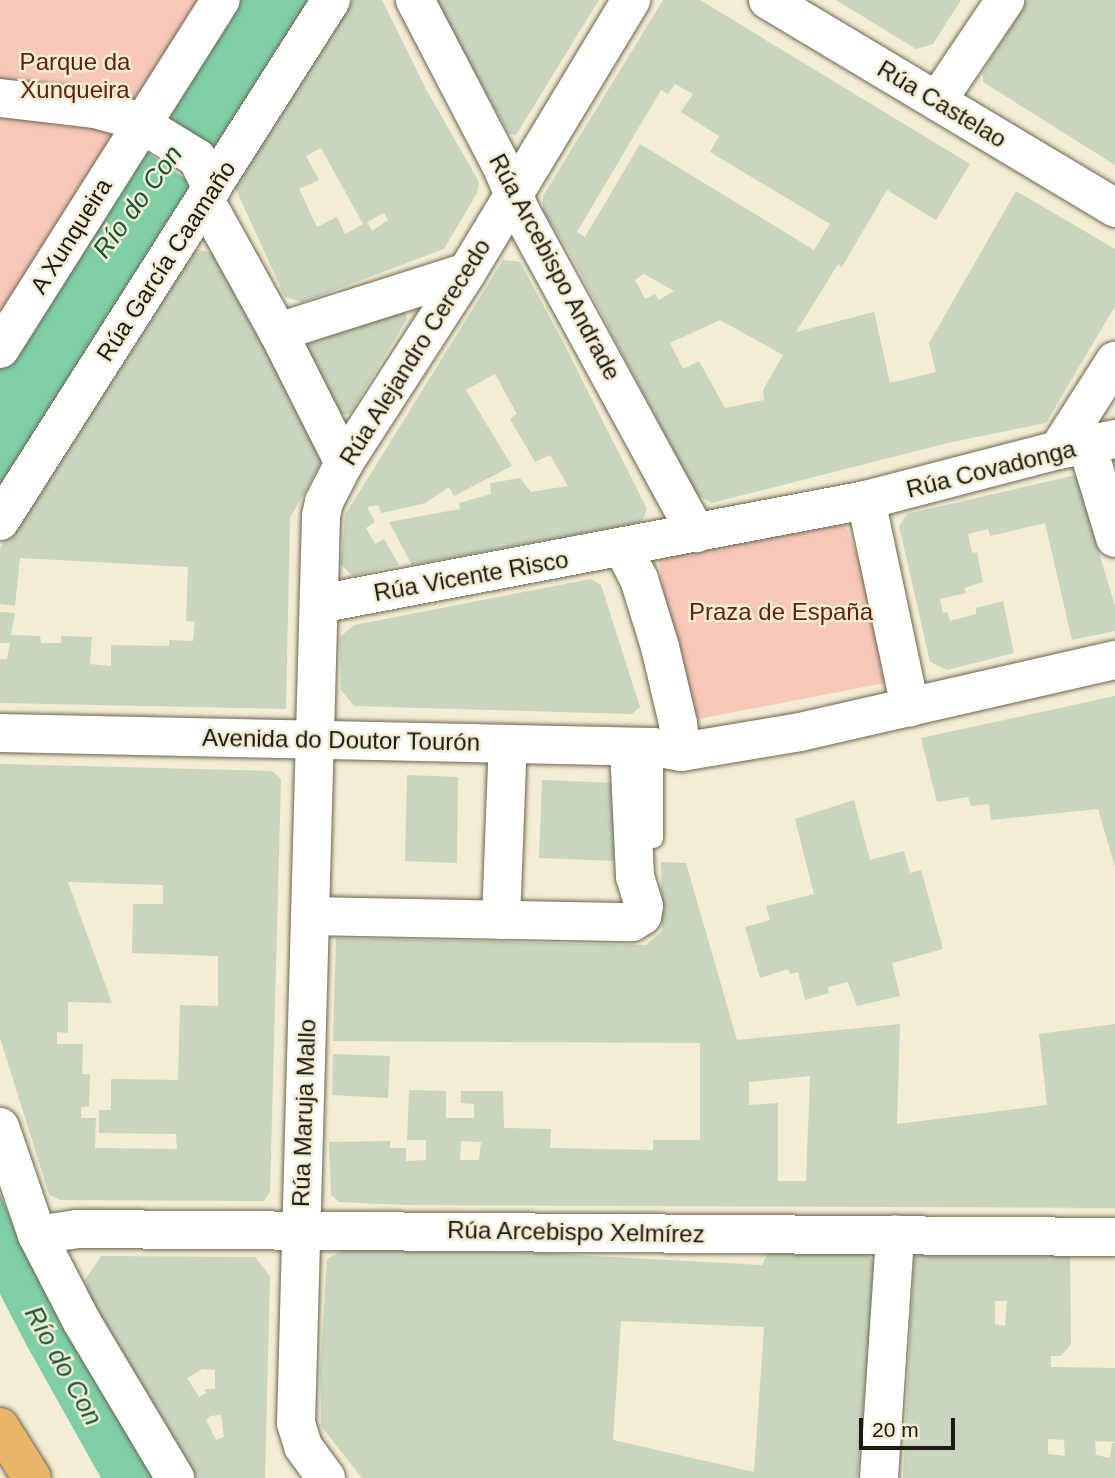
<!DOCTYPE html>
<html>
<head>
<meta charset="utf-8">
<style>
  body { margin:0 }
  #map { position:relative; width:1115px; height:1478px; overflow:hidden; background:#f2edd3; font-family:Arial,sans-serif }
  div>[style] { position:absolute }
  .green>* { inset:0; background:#f7c7b9 }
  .water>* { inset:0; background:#7ecfa6 }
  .building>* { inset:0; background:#c9d5bd }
  .roads { filter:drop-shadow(0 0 2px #6a664f) drop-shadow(0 0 2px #6a664f) }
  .lane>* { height:19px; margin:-9.5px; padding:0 9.5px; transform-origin:9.5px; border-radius:9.5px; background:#fff }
  .street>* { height:38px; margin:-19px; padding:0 19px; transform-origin:19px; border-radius:19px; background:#fff }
  .primary>* { height:38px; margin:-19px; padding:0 19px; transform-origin:19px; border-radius:19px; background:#e8b666 }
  span { translate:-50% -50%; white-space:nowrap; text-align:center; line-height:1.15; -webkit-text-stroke:5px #f2edd3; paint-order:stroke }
  .park-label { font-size:24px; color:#641f0b }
  .street-label { font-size:24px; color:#1c1a11 }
  .water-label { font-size:26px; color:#145338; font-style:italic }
  .scale { position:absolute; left:859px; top:1418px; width:96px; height:32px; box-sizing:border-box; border:4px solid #1c1a11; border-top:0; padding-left:9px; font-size:21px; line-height:24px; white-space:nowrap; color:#1c1a11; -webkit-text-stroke:5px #f2edd3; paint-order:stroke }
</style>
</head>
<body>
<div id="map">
  <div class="green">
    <i style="clip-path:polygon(0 0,210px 0,0 340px)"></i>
    <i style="clip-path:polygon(838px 506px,905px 679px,678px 723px,658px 550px)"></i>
  </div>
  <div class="water">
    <i style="clip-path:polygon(233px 0,318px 0,214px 158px,157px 118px)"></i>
    <i style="clip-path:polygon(136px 145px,196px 186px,0 488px,0 363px)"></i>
    <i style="clip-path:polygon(0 1194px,25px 1252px,154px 1478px,101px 1478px,27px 1346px,0 1294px)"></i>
  </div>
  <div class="building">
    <i style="clip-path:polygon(evenodd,353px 0,382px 0,427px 91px,479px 182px,477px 193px,444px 249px,303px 302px,285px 297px,233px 183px,353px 0,321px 148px,363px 224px,345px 234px,337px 217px,317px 227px,299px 189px,319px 180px,306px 156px,321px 148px,353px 0,384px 213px,388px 220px,372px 231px,367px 222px,384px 213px)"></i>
    <i style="clip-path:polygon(435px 0,599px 0,516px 135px,509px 134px)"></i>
    <i style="clip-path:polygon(evenodd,663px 0,700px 0,970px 164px,936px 220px,887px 190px,842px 267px,838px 264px,796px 332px,874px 312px,890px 383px,936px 372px,929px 343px,1016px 191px,1115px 249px,1115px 306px,1046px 423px,952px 442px,712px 503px,696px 494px,568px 250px,543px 211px,543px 196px,663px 0,675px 84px,693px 94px,681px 112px,719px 136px,710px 152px,830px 224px,814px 250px,640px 144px,585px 237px,577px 232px,661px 90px,668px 94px,675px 84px,663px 0,644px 274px,674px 291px,659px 300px,655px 294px,645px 299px,635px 280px,644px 274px,663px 0,720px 320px,783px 355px,763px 390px,764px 400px,725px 408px,699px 361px,683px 369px,670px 343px,720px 320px)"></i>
    <i style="clip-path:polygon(836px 0,961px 0,933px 44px,916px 49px)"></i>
    <i style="clip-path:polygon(1028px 0,1115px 0,1115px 165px,983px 82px,983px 72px)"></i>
    <i style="clip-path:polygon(193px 249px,216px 253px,322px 461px,290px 518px,286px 709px,0 703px,0 659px,7px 659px,10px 643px,0 643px,0 612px,15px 613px,11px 635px,40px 636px,41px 643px,61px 643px,61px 636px,92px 637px,90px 664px,111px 666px,111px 645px,169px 646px,169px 640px,193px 641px,195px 622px,186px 621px,188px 567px,20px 558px,15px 606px,0 604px,0 548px)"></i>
    <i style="clip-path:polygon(503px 260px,520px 262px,561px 338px,647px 509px,642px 522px,412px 565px,389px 522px,460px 509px,459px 503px,491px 494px,490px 483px,520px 478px,531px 492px,568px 486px,550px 455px,535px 462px,510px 419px,517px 414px,495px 374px,466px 390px,512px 466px,454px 496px,449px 487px,425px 503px,382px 513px,378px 505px,367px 507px,375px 522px,366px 528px,375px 544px,384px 539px,399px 565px,353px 576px,341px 565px,345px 515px)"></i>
    <i style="clip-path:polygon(404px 310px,407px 319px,350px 414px,337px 415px,300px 347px)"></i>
    <i style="clip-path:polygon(1076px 475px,1115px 606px,1115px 631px,1072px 640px,1045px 523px,990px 536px,988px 529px,968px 534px,972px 553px,977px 552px,983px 582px,964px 588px,966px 593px,940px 599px,943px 613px,947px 612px,950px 621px,976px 614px,976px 608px,1003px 601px,1014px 653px,947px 670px,930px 662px,899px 526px,907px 514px)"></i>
    <i style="clip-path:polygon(591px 579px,601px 585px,640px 707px,632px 714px,354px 706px,341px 690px,340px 637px,354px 625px)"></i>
    <i style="clip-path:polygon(1115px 696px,1115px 867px,1098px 809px,991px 820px,989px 804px,971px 806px,968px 797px,937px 802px,921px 738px)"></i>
    <i style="clip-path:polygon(evenodd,0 764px,272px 771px,281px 779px,270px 1192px,264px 1201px,60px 1200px,49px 1194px,0 1038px,0 764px,68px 882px,163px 885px,163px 904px,133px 904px,132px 953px,218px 956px,218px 1006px,180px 1005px,178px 1080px,111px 1079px,111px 1110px,99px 1110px,99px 1133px,176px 1134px,177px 1149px,95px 1148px,96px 1118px,81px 1118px,81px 1107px,89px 1106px,90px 1074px,82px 1074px,83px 1044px,57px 1044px,57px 1032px,68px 1033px,68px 1002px,112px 1003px,68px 882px)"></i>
    <i style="clip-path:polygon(407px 775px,458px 777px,457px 863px,405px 861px)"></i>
    <i style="clip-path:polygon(542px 780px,617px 783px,615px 861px,539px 858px)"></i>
    <i style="clip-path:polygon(854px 800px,870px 860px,904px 851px,910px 873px,921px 870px,943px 949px,892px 963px,900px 996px,857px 1006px,848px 982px,828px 987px,829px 993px,805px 1000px,798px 972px,790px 974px,788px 969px,760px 978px,745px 927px,770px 920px,766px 906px,814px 894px,795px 819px)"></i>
    <i style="clip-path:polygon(evenodd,661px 862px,686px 863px,737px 1040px,900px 1024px,897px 1124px,1047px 1105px,1039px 1034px,1115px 1024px,1115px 1208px,406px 1205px,339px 1202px,331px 1195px,329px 1142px,390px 1141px,390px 1148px,406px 1148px,406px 1161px,426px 1160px,426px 1140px,407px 1140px,409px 1090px,446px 1091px,446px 1118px,474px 1118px,474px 1104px,461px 1103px,461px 1091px,503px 1091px,504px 1128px,551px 1129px,550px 1148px,653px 1150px,653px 1140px,700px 1140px,700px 1043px,333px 1041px,336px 938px,646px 945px,662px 931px,661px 862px,810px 1076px,806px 1181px,778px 1181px,778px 1103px,749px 1105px,749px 1082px,810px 1076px,661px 862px,461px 1141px,481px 1142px,479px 1160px,460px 1160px,461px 1141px)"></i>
    <i style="clip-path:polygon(333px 1054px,390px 1056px,388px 1098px,332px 1095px)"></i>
    <i style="clip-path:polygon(evenodd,345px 1249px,481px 1250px,762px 1265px,769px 1251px,865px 1253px,876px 1264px,857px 1478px,362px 1478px,321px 1426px,320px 1368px,327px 1259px,345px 1249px,621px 1321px,764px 1327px,754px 1472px,613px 1440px,621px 1321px)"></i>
    <i style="clip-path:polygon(evenodd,923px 1251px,1070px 1251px,1071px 1344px,1061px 1356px,1051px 1356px,1051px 1367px,1115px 1368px,1115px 1442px,1095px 1441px,1096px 1455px,1110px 1458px,1112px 1443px,1115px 1443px,1115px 1478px,903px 1478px,914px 1258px,923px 1251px,995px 1301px,1007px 1301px,1005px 1326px,995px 1324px,995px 1301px,923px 1251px,1048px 1439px,1064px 1440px,1065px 1456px,1048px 1454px,1048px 1439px)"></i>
    <i style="clip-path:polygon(evenodd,101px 1256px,255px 1257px,270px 1276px,265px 1478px,194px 1478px,88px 1294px,85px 1280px,101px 1256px,202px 1369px,215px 1370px,215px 1389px,205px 1389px,206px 1393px,199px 1397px,187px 1378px,202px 1369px,101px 1256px,221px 1415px,224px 1437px,216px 1440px,206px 1420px,210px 1416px,221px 1415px)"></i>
  </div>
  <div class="roads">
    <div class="lane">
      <i style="left:653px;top:838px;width:91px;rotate:-90deg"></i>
    </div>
    <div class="street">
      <i style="left:415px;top:0;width:188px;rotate:62.5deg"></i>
      <i style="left:502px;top:167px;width:49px;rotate:67.1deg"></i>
      <i style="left:521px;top:212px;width:366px;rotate:61.4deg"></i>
      <i style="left:768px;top:0;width:405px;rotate:30.9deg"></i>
      <i style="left:0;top:98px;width:96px;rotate:6.6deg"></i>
      <i style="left:95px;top:109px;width:41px;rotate:15.4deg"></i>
      <i style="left:135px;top:120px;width:73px;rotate:31.5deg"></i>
      <i style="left:197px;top:158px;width:34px;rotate:64deg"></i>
      <i style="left:937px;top:101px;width:122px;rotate:-56deg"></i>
      <i style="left:205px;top:200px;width:151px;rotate:61.1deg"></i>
      <i style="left:278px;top:332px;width:147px;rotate:63.3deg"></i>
      <i style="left:278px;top:332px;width:198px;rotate:-17.6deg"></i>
      <i style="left:0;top:349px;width:413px;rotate:-57.7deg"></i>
      <i style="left:1087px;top:445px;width:97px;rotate:73.2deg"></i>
      <i style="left:1058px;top:450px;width:106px;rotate:-57.4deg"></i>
      <i style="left:866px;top:500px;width:212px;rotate:78deg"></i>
      <i style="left:0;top:521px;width:617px;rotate:-57.57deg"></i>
      <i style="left:623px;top:548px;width:35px;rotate:63deg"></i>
      <i style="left:639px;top:579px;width:71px;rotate:72.8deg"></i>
      <i style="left:660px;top:647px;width:78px;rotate:76.7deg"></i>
      <i style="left:678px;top:723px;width:29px;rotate:84deg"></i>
      <i style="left:319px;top:604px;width:557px;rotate:-10.77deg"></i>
      <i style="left:866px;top:500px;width:198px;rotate:-14.6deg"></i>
      <i style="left:1058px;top:450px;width:58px;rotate:-10.9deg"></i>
      <i style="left:0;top:733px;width:653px;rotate:1.23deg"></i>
      <i style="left:653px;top:747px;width:28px;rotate:10deg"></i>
      <i style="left:681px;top:752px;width:121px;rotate:-9.5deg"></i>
      <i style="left:800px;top:732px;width:323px;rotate:-12.9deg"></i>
      <i style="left:310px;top:916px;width:322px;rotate:1.1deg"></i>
      <i style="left:632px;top:922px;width:12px;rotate:-31deg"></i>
      <i style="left:642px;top:916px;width:10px;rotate:-79deg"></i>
      <i style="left:644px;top:906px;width:31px;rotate:-107deg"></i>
      <i style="left:635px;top:876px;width:129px;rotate:-92.7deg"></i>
      <i style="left:501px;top:920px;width:158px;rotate:-87.8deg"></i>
      <i style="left:0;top:1127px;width:114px;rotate:71.1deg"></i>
      <i style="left:37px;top:1235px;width:98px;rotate:62.7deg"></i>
      <i style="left:82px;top:1322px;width:182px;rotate:59.2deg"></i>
      <i style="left:37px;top:1235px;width:40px;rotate:-8.5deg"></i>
      <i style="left:77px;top:1229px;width:1038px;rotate:0.44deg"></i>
      <i style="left:326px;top:1478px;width:39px;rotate:-126deg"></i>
      <i style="left:303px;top:1446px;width:24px;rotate:-107deg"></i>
      <i style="left:296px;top:1423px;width:907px;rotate:-88.42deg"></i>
      <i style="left:321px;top:516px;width:14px;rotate:-78deg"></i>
      <i style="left:324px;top:502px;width:44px;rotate:-62.9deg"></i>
      <i style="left:344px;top:463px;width:227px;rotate:-57.2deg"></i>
      <i style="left:467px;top:272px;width:318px;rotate:-58.9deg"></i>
      <i style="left:879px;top:1478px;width:244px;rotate:-86.2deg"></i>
    </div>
    <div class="primary">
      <i style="left:0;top:1427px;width:60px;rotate:57.9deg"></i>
    </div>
  </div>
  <div class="park-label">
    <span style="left:75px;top:76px">Parque da<br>Xunqueira</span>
    <span style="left:781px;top:612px">Praza de España</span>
  </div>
  <div class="street-label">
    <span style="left:942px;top:104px;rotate:31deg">Rúa Castelao</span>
    <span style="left:71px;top:236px;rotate:-58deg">A Xunqueira</span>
    <span style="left:166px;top:261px;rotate:-57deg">Rúa García Caamaño</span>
    <span style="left:555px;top:267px;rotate:62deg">Rúa Arcebispo Andrade</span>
    <span style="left:415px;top:352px;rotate:-58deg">Rúa Alejandro Cerecedo</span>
    <span style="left:991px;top:469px;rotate:-14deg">Rúa Covadonga</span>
    <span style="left:471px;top:576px;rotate:-10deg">Rúa Vicente Risco</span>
    <span style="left:341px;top:740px;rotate:1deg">Avenida do Doutor Tourón</span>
    <span style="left:304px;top:1113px;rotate:-88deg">Rúa Maruja Mallo</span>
    <span style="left:576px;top:1232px;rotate:1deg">Rúa Arcebispo Xelmírez</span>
  </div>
  <div class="water-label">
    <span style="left:138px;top:202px;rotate:-54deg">Río do Con</span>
    <span style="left:63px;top:1366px;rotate:61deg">Río do Con</span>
  </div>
  <div class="scale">20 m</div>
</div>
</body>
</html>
